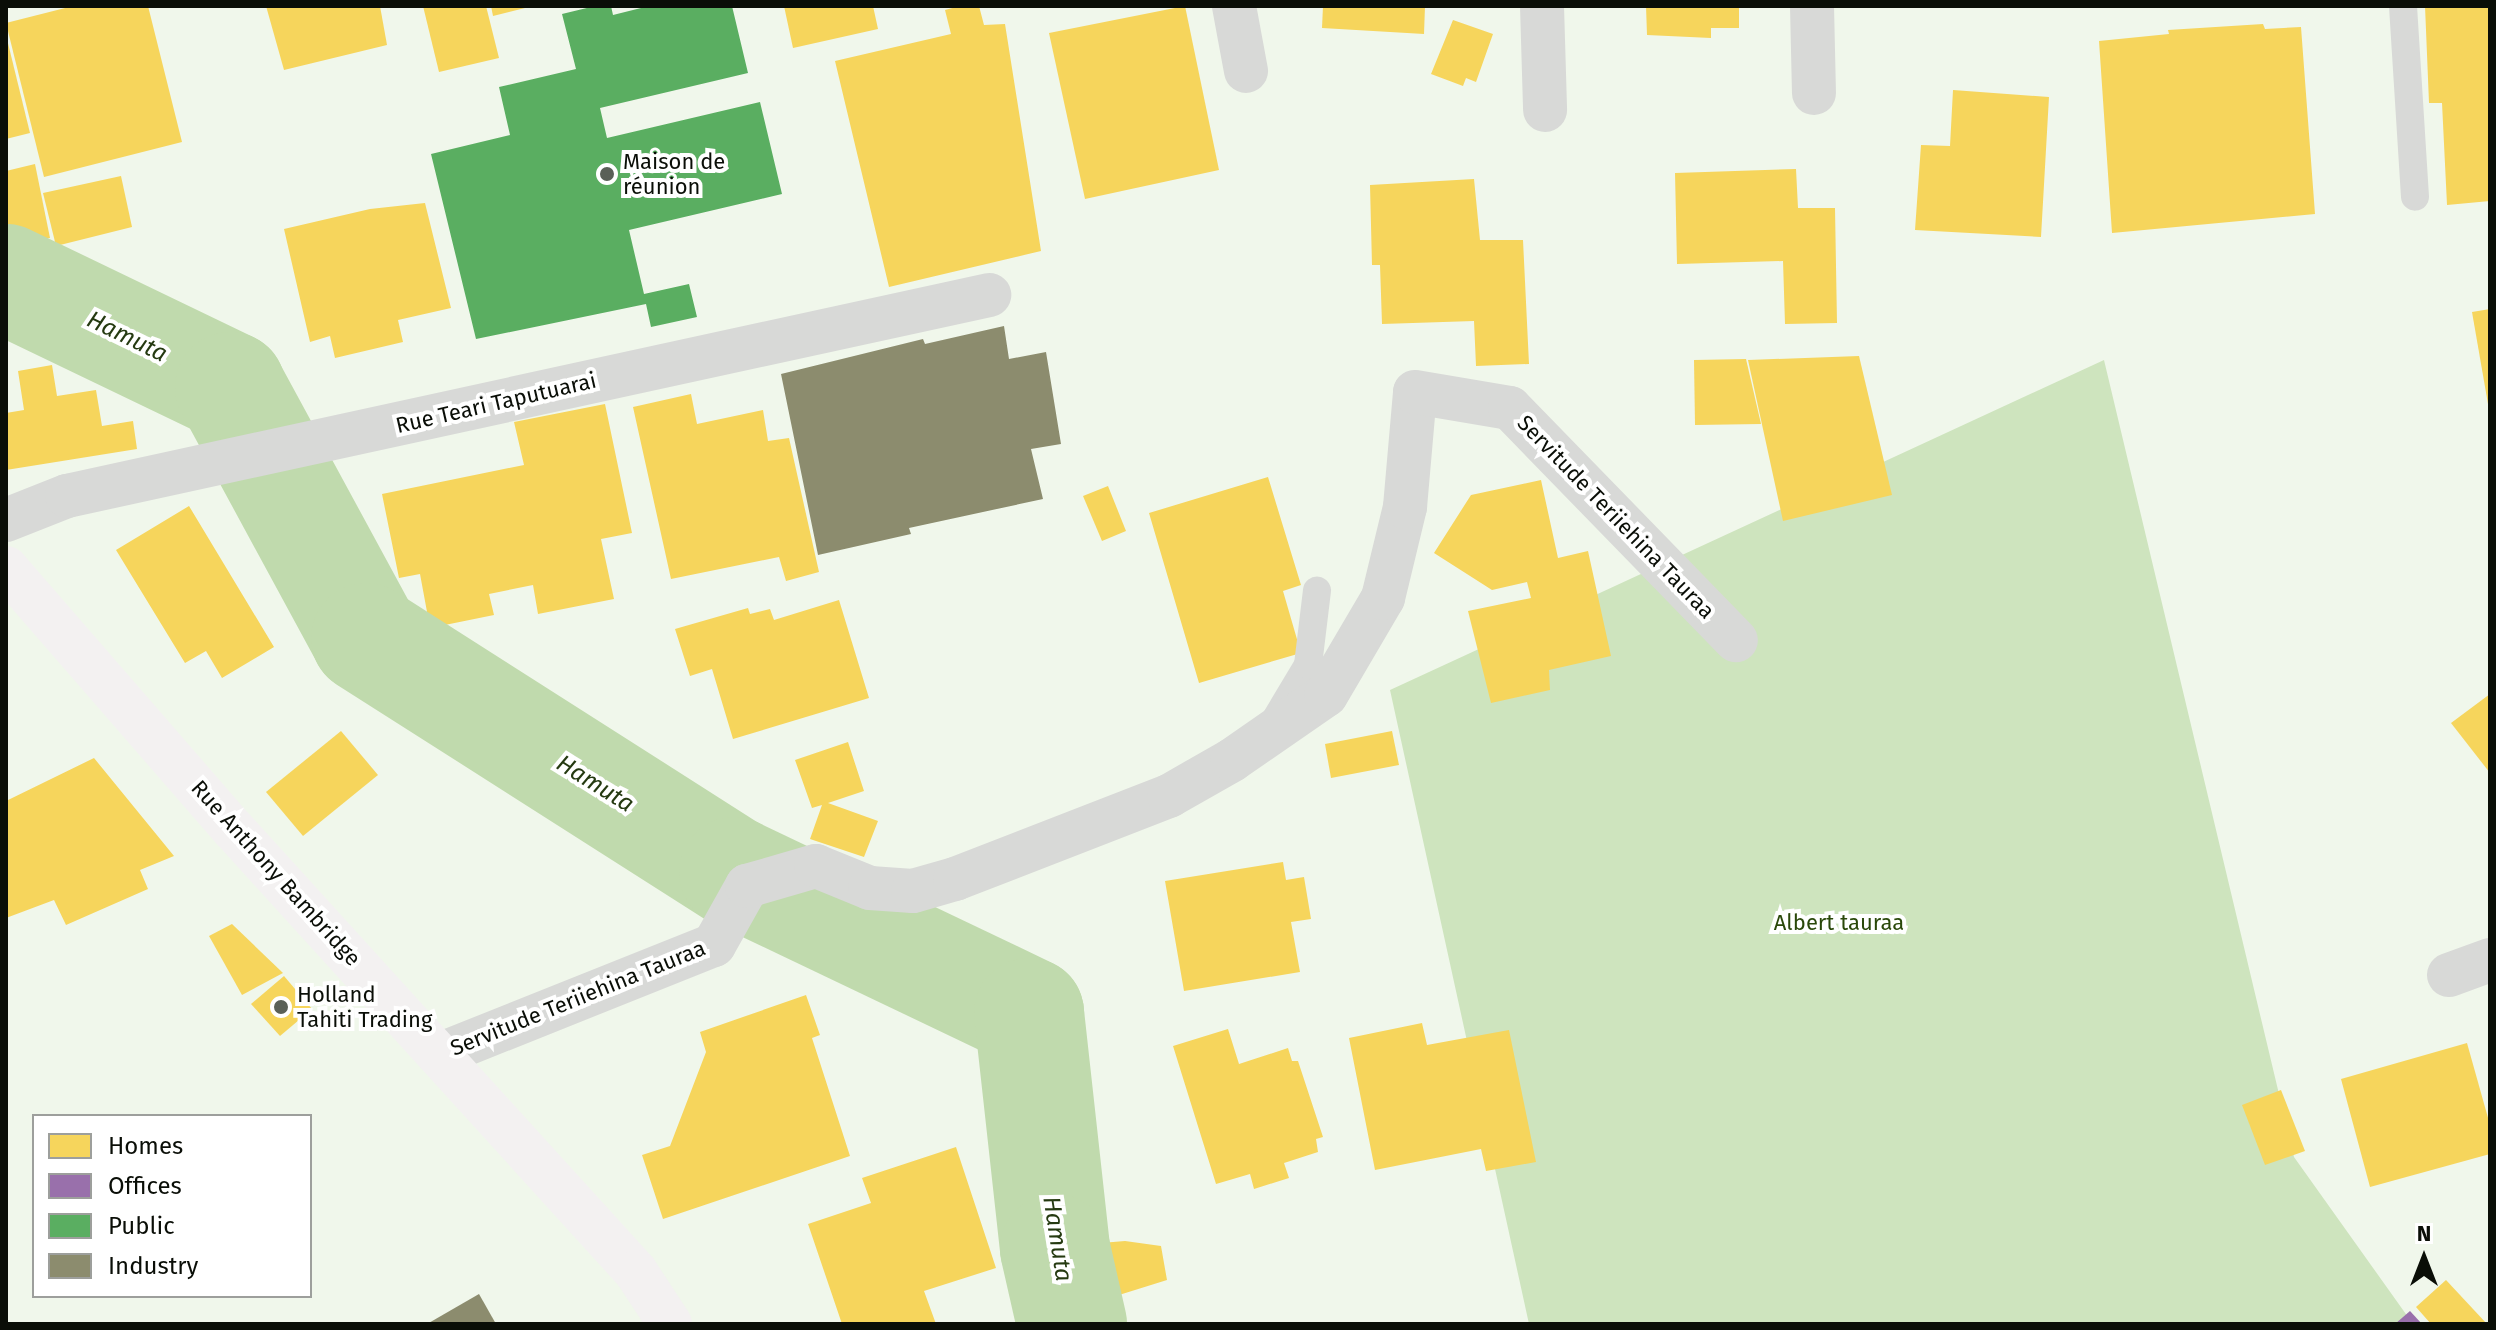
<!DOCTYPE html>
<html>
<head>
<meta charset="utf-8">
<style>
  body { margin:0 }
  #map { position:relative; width:2496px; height:1330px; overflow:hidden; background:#f0f7eb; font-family:"Fira Sans",sans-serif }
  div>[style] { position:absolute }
  .forest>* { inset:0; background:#cee4be }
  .homes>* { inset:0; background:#f6d55c }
  .offices>* { inset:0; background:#9970ab }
  .public>* { inset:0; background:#5aae61 }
  .industry>* { inset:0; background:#8c8c6e }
  .river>* { height:110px; margin:-55px; padding:0 55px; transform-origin:55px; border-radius:55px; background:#c0daad }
  .lane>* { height:28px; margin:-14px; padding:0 14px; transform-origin:14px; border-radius:14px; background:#d8d9d7 }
  .street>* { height:44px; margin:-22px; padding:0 22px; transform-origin:22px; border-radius:22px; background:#d8d9d7 }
  .secondary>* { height:44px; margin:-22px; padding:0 22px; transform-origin:22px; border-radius:22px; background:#f3f1f1 }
  .dots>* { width:22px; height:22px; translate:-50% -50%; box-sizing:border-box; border:4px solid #fff; border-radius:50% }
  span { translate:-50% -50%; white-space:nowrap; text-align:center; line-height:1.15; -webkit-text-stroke:8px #fff; paint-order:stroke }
  .poi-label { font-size:22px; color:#0a0e07 }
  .left { translate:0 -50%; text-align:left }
  .street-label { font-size:22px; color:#0a0e07 }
  .park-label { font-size:22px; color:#2a480a }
  .water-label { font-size:24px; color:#253a11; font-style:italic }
  .frame { position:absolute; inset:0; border:8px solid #0a0e07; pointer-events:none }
  .legend { position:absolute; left:32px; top:1114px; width:280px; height:184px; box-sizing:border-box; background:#fff; border:2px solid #9d9f9c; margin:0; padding:10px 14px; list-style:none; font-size:24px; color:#0a0e07 }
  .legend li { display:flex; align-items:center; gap:16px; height:40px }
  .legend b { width:40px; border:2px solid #9d9f9c }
  .north { position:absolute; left:2384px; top:1218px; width:80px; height:80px; -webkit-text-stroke:6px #fff; paint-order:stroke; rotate:0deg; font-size:22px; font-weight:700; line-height:32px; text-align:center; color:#0a0e07 }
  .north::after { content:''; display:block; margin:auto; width:28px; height:36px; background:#0a0e07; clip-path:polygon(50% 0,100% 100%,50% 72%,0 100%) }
</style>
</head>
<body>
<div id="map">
  <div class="forest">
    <i style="clip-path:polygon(2104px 360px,2294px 1157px,2413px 1324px,1529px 1324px,1390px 690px)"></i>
  </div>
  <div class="homes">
    <i style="clip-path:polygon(73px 6px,148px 6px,182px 142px,44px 177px,6px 23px)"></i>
    <i style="clip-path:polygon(266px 6px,380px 6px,387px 45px,284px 70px)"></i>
    <i style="clip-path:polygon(423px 6px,486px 6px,499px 58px,439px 72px)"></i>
    <i style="clip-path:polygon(491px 6px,529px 6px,529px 7px,493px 16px)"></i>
    <i style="clip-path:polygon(784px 6px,873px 6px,878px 29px,793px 48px)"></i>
    <i style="clip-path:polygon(960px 6px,979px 6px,984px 25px,1005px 24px,1041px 251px,889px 287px,835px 61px,951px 34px,945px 10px)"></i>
    <i style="clip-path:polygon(1185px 6px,1219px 170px,1085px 199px,1049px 33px)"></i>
    <i style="clip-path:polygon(1323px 6px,1425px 6px,1424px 34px,1322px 28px)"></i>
    <i style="clip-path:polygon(1646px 6px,1739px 6px,1739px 28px,1711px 28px,1711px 38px,1647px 35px)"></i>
    <i style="clip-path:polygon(2425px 6px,2490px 6px,2490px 201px,2447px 205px,2442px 103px,2429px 103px)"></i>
    <i style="clip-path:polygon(1453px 20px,1493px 34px,1476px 82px,1466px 78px,1463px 86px,1431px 74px)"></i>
    <i style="clip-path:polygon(2263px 24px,2265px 29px,2301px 27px,2315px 214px,2112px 233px,2099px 41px,2169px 34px,2168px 30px)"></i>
    <i style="clip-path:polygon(6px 35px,30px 133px,6px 139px)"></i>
    <i style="clip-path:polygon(1953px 90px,2049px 97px,2041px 237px,1915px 230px,1921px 145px,1950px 146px)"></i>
    <i style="clip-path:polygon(35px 164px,50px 238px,6px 246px,6px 171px)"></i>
    <i style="clip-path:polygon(1796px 169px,1798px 208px,1835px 208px,1837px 323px,1785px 324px,1783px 261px,1677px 264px,1675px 173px)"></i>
    <i style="clip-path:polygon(121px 176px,132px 227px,56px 246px,43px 193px)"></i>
    <i style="clip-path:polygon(1474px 179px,1480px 240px,1523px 240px,1529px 364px,1476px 366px,1474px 321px,1382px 324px,1380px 265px,1372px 265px,1370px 185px)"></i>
    <i style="clip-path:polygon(425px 203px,451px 308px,398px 320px,403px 342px,335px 358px,330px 336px,310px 342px,284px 229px,370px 209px)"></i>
    <i style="clip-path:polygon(2490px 309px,2490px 404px,2488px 404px,2472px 312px)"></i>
    <i style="clip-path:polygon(1859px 356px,1892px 495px,1783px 521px,1748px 360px)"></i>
    <i style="clip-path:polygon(1746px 359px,1761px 424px,1695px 425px,1694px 360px)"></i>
    <i style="clip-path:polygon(52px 365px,57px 396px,96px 390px,102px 426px,133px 421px,137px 449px,6px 470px,6px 413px,24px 410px,18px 371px)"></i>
    <i style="clip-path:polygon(691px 394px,697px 424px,763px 410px,768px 441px,789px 438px,819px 572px,786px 581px,779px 557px,671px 579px,633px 407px)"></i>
    <i style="clip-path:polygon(605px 404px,632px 533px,601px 539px,614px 599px,538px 614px,533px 585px,489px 594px,494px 615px,430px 628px,420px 574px,399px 578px,382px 494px,524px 465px,514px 422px)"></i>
    <i style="clip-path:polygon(1268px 477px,1301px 585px,1283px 591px,1301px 653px,1199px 683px,1149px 513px)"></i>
    <i style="clip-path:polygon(1541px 480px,1558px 558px,1588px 551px,1611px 656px,1549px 670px,1550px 690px,1491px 703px,1468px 611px,1531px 598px,1527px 582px,1492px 590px,1434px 553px,1471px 495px)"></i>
    <i style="clip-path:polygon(1108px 486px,1126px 531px,1102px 541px,1083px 496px)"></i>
    <i style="clip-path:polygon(189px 506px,274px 647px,222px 678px,206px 651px,185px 663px,116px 550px)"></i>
    <i style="clip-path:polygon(839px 600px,869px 698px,733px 739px,712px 669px,690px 676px,675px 629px,748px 608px,750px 614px,770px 609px,774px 620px)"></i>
    <i style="clip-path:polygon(2490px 694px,2490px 773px,2451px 723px)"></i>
    <i style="clip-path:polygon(341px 731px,378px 775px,303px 836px,266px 792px)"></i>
    <i style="clip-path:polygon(1392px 731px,1399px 765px,1331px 778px,1325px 744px)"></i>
    <i style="clip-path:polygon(848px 742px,864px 791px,828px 803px,878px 821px,864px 857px,810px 839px,822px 805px,812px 808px,795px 760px)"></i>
    <i style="clip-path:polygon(94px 758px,174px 856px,140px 870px,148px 889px,66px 925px,54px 900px,6px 918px,6px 801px)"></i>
    <i style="clip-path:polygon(1283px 862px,1286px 880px,1304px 877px,1311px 919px,1291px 922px,1300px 972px,1184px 991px,1165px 881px)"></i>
    <i style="clip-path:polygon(232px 924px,283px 973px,242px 995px,209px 936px)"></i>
    <i style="clip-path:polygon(284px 976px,312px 1009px,280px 1036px,251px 1004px)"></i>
    <i style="clip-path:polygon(806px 995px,820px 1035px,812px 1038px,850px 1156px,663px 1219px,642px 1155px,670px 1146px,706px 1052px,700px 1032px)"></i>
    <i style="clip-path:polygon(1422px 1023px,1427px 1045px,1509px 1030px,1536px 1162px,1486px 1171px,1481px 1149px,1375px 1170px,1349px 1038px)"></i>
    <i style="clip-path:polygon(1228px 1029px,1239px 1064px,1288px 1048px,1292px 1061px,1298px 1061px,1323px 1137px,1316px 1139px,1318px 1152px,1284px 1163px,1289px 1178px,1254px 1189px,1250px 1174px,1216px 1184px,1173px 1046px)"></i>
    <i style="clip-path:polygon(2467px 1043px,2490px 1125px,2490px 1154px,2370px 1187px,2341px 1079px)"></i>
    <i style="clip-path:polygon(2281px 1090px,2305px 1151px,2265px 1165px,2242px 1105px)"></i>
    <i style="clip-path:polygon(956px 1147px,996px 1268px,924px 1291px,936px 1324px,842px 1324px,808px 1224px,871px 1203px,862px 1178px)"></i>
    <i style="clip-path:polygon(1125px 1241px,1161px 1246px,1167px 1280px,1103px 1300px,1103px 1265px,1091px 1265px,1089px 1244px)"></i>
    <i style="clip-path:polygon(2446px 1280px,2487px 1324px,2431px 1324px,2416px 1307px)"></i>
  </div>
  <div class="offices">
    <i style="clip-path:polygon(2410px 1311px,2422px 1324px,2395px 1324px)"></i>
  </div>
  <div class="public">
    <i style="clip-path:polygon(595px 6px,611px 6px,613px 15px,649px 6px,732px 6px,748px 73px,600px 108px,607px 138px,760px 102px,782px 194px,629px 230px,644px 294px,689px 284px,697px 317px,651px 327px,646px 304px,476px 339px,431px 154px,510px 135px,499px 87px,576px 69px,562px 14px)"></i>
  </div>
  <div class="industry">
    <i style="clip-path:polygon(1004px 326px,1009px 359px,1046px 352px,1061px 444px,1031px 449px,1043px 499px,909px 528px,911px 534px,818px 555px,781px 374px,923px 339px,925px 344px)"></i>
    <i style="clip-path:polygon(479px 1294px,496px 1324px,427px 1324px)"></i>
  </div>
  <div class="river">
    <i style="left:6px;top:279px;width:249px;rotate:25.7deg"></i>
    <i style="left:230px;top:387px;width:285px;rotate:61.5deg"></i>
    <i style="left:366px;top:638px;width:436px;rotate:32.5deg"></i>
    <i style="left:734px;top:872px;width:327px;rotate:25.5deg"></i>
    <i style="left:1029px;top:1013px;width:237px;rotate:83.7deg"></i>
    <i style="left:1055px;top:1249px;width:77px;rotate:77.2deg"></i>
  </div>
  <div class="lane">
    <i style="left:2403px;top:6px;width:191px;rotate:86.4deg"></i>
    <i style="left:1274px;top:722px;width:66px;rotate:-59.2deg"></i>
    <i style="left:1308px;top:665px;width:75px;rotate:-83.1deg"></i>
  </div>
  <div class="street">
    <i style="left:1234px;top:6px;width:66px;rotate:79.5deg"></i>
    <i style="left:1542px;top:6px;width:104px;rotate:88.3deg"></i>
    <i style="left:1812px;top:6px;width:87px;rotate:88.7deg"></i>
    <i style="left:6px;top:520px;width:66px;rotate:-21.5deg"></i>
    <i style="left:67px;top:496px;width:944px;rotate:-12.3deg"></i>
    <i style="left:2449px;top:975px;width:44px;rotate:-20.1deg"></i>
    <i style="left:441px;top:1054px;width:294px;rotate:-21.8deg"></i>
    <i style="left:714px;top:945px;width:68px;rotate:-60.8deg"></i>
    <i style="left:747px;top:886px;width:72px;rotate:-16.2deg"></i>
    <i style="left:816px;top:866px;width:58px;rotate:22.2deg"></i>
    <i style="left:870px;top:888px;width:43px;rotate:4deg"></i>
    <i style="left:913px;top:891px;width:44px;rotate:-15.9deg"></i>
    <i style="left:955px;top:879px;width:230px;rotate:-21.2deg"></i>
    <i style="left:1169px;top:796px;width:73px;rotate:-29.7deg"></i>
    <i style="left:1232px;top:760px;width:114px;rotate:-34.7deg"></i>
    <i style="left:1326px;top:695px;width:113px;rotate:-59.6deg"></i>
    <i style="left:1383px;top:598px;width:94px;rotate:-76.4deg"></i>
    <i style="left:1405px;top:507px;width:115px;rotate:-85deg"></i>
    <i style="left:1415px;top:392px;width:96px;rotate:9.6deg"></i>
    <i style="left:1510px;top:408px;width:324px;rotate:45.8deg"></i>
  </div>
  <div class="secondary">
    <i style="left:6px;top:568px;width:347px;rotate:49deg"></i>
    <i style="left:234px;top:830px;width:597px;rotate:47.71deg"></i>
    <i style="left:636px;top:1272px;width:62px;rotate:56.8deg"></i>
  </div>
  <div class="dots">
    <i style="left:607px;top:174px;background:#5a6057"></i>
    <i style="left:281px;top:1007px;background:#5a6057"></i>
  </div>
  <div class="poi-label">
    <span class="left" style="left:623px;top:174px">Maison de<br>réunion</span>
    <span class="left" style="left:297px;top:1007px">Holland<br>Tahiti Trading</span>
  </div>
  <div class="street-label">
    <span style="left:496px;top:403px;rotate:-13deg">Rue Teari Taputuarai</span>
    <span style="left:1616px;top:517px;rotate:46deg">Servitude Teriiehina Tauraa</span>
    <span style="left:276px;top:873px;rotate:48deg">Rue Anthony Bambridge</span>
    <span style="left:578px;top:998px;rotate:-22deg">Servitude Teriiehina Tauraa</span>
  </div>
  <div class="park-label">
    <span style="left:1839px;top:923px">Albert tauraa</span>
  </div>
  <div class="water-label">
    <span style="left:127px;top:337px;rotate:26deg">Hamuta</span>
    <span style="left:595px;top:784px;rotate:32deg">Hamuta</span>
    <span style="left:1057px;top:1239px;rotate:81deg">Hamuta</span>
  </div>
  <div class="frame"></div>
  <ul class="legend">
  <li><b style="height:22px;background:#f6d55c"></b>Homes</li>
  <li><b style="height:22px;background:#9970ab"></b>Offices</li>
  <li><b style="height:22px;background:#5aae61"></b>Public</li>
  <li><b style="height:22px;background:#8c8c6e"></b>Industry</li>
  </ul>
  <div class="north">N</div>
</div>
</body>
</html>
